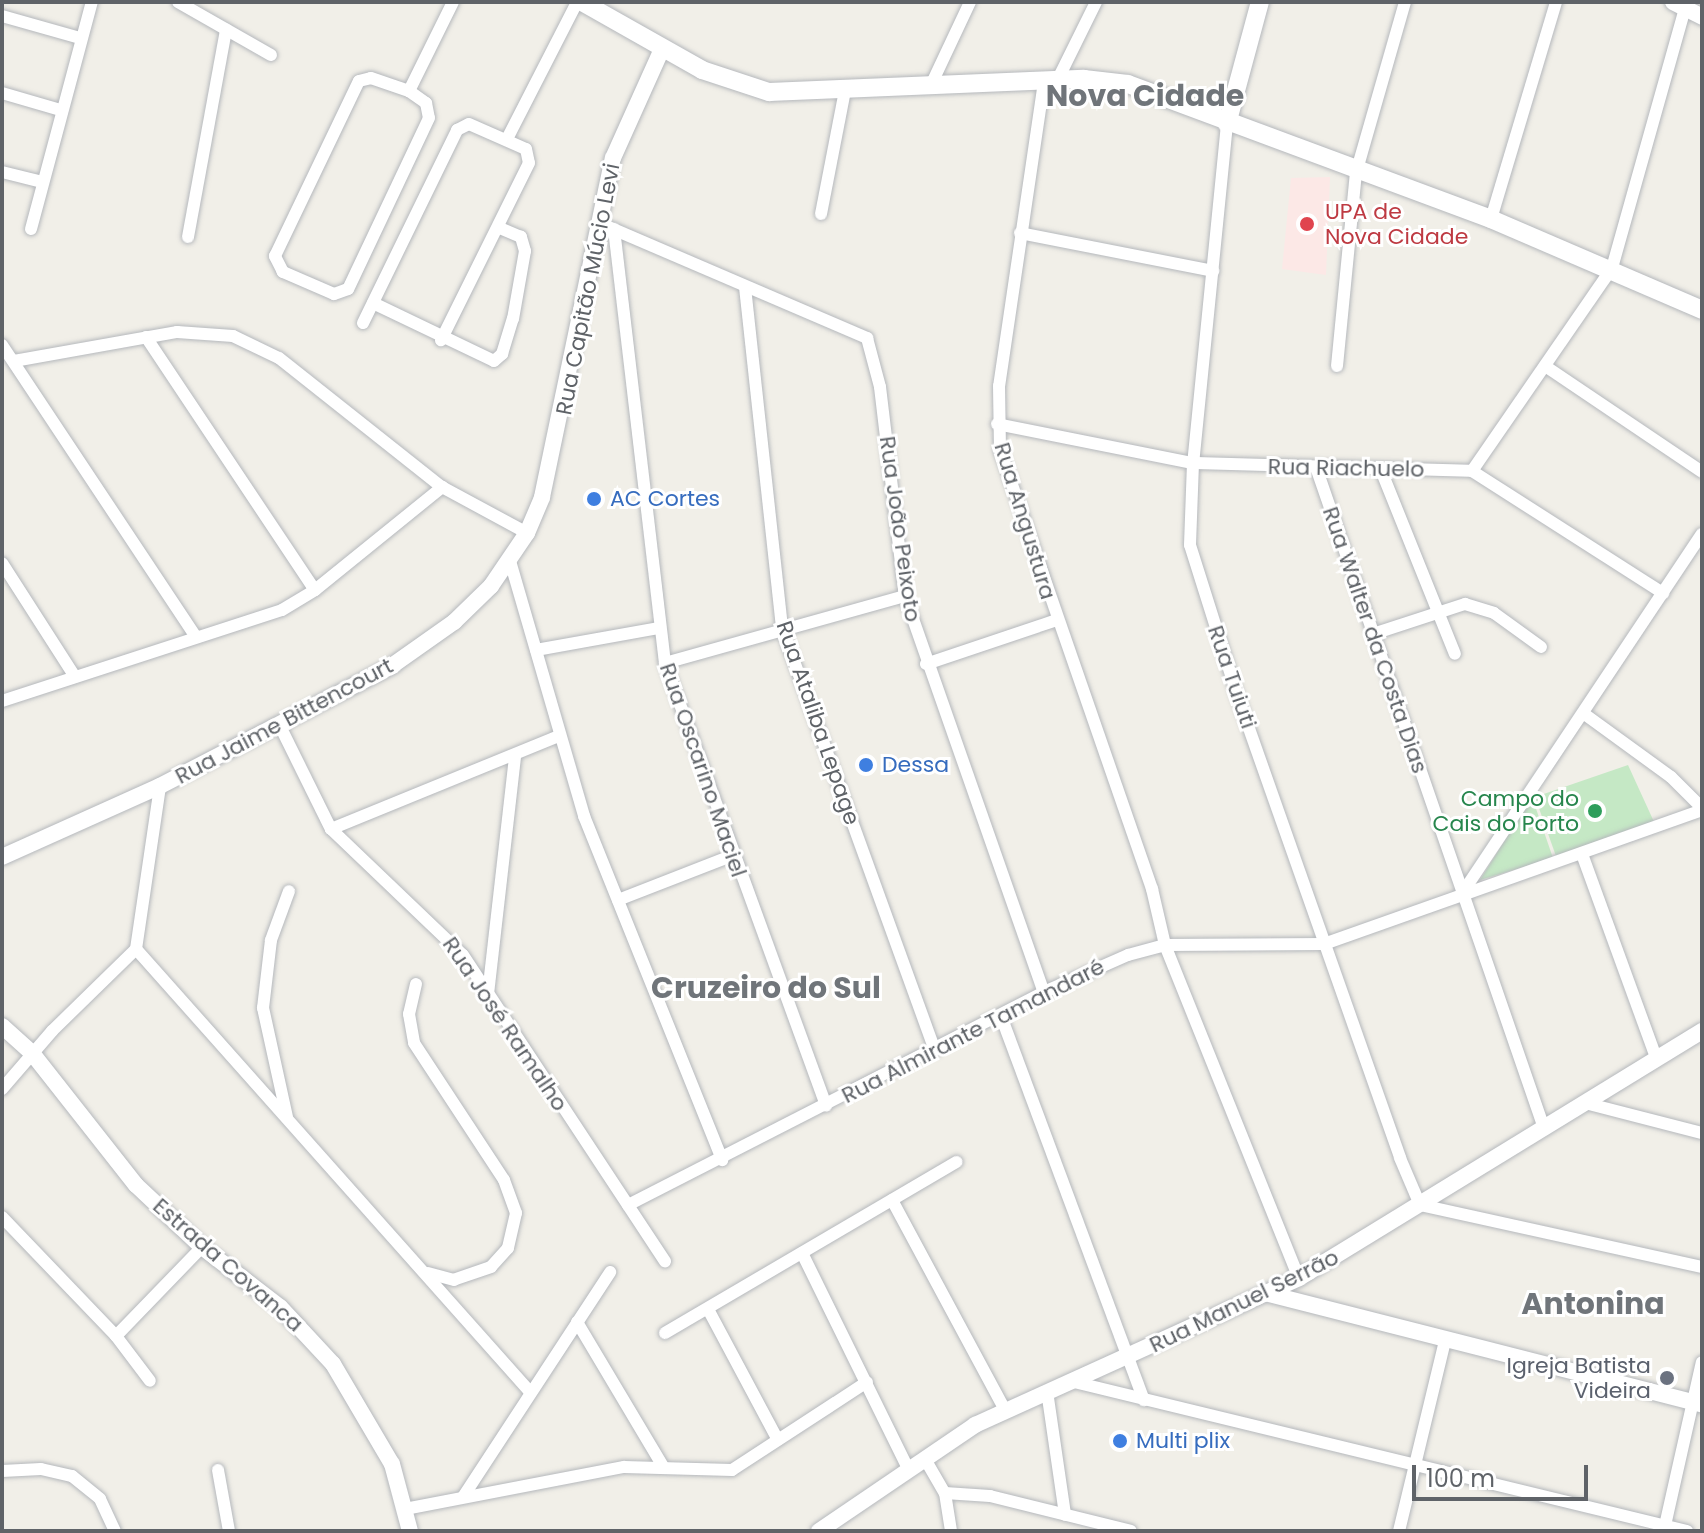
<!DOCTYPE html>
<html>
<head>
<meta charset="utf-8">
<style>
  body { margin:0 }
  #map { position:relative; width:1704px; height:1533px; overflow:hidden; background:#f1efe8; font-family:Poppins,sans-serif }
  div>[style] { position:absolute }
  .medical>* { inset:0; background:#fce8e6 }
  .green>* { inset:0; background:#c5e8c5 }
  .roads { filter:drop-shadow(0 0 2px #b5b8bc) drop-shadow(0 0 2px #b5b8bc) }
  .minor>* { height:12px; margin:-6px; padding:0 6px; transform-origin:6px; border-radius:6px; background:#fff }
  .tertiary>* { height:16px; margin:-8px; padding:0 8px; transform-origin:8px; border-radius:8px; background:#fff }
  .secondary>* { height:18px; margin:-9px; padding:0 9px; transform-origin:9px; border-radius:9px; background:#fff }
  .dots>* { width:22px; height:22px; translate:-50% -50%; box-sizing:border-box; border:4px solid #fff; border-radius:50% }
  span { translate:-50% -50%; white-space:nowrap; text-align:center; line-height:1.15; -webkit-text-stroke:6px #fff; paint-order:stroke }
  .health-label { font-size:22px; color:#be3a42 }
  .left { translate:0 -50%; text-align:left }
  .street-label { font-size:22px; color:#5f6368 }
  .shop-label { font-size:22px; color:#366cbe }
  .leisure-label { font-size:22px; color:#27864d }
  .right { translate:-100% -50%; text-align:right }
  .worship-label { font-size:22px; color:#5b616d }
  .district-label { font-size:30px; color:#70757a; font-weight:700 }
  .frame { position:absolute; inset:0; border:4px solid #5f6368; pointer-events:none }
  .scale { position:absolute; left:1412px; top:1465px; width:176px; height:36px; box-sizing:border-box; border:4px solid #5f6368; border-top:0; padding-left:10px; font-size:24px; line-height:28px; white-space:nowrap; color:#5f6368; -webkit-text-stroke:6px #fff; paint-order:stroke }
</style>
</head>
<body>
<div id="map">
  <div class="medical">
    <i style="clip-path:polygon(1330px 177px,1326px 275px,1282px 269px,1291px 178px)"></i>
  </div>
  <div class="green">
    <i style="clip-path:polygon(1628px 765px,1655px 824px,1557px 859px,1535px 797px)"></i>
    <i style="clip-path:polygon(1532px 797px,1553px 858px,1480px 880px)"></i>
  </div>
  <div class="roads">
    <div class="minor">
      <i style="left:178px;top:2px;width:107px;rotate:29.7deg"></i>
      <i style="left:2px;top:16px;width:81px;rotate:15.8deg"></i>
      <i style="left:371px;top:78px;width:40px;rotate:18.9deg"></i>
      <i style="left:409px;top:91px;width:21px;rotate:35deg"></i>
      <i style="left:426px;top:103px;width:15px;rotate:79deg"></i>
      <i style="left:429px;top:118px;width:189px;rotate:115.3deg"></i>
      <i style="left:348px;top:289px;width:15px;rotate:160deg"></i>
      <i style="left:334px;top:294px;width:56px;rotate:-156.7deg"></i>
      <i style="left:283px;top:272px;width:18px;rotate:-117deg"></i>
      <i style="left:275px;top:256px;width:194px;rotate:-64.4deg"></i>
      <i style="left:359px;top:81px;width:12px;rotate:-14deg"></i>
      <i style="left:1057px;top:81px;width:88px;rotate:-63.7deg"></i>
      <i style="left:1044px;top:82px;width:307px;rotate:98.4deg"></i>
      <i style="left:999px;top:386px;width:64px;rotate:89.1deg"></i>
      <i style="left:1000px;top:450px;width:465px;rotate:70.9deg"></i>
      <i style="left:1152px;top:889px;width:57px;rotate:76.9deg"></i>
      <i style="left:1165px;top:945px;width:359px;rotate:68.1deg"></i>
      <i style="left:931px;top:85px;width:92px;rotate:-64.8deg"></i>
      <i style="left:409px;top:91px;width:99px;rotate:-63.7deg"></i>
      <i style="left:2px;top:93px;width:60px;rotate:16.3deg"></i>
      <i style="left:1227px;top:124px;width:341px;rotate:95.7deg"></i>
      <i style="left:1193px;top:463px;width:82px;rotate:92.1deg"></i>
      <i style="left:1190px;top:545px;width:163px;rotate:72.5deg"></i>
      <i style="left:1239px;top:700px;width:485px;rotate:70.6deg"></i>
      <i style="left:1400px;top:1158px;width:51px;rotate:66.9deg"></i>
      <i style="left:1420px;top:1205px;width:289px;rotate:12.4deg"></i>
      <i style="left:507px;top:139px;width:154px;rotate:-62.9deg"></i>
      <i style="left:2px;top:172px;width:41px;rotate:14deg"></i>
      <i style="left:821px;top:214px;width:126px;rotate:-79deg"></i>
      <i style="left:1491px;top:219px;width:227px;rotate:-73.3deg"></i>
      <i style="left:599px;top:223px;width:292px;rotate:23.2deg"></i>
      <i style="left:867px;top:338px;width:51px;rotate:75.1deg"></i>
      <i style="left:880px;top:387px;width:210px;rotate:83.2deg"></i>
      <i style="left:905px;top:596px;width:420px;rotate:70.7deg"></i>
      <i style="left:31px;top:229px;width:235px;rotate:-75deg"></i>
      <i style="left:614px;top:229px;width:437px;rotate:83.3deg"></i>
      <i style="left:665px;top:663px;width:471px;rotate:70deg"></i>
      <i style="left:1020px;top:233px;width:197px;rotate:11.1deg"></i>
      <i style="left:188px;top:237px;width:211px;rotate:-79.6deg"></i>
      <i style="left:745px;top:287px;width:343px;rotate:83.8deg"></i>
      <i style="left:782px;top:628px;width:449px;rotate:70.1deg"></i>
      <i style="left:373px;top:303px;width:134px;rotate:25.6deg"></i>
      <i style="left:494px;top:361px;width:11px;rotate:-41deg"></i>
      <i style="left:502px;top:354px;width:37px;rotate:-73deg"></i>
      <i style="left:513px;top:319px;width:69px;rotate:-80deg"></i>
      <i style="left:525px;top:251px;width:15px;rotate:-106deg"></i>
      <i style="left:521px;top:237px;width:25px;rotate:-157deg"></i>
      <i style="left:363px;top:323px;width:215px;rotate:-64deg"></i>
      <i style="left:457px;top:130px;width:13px;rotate:-27deg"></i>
      <i style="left:469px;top:124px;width:62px;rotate:23.7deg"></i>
      <i style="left:526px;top:149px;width:14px;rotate:78deg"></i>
      <i style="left:529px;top:163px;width:198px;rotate:116.4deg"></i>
      <i style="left:146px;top:337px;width:304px;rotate:56.3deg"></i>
      <i style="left:2px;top:345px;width:351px;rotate:56.4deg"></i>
      <i style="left:14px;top:361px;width:166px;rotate:-10.1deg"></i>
      <i style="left:177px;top:332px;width:56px;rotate:4.1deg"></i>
      <i style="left:233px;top:336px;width:51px;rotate:25.6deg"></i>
      <i style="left:279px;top:358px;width:208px;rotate:38.4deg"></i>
      <i style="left:442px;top:487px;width:97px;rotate:28.4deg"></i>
      <i style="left:1337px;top:366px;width:194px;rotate:-84.4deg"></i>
      <i style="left:1356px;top:173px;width:178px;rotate:-74deg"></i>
      <i style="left:1545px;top:366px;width:189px;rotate:34deg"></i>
      <i style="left:997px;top:424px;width:200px;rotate:11.3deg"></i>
      <i style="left:1193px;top:463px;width:279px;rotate:1.6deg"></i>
      <i style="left:1472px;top:471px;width:227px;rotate:32.6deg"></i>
      <i style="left:1317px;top:470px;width:696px;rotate:70.97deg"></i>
      <i style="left:1381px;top:470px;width:198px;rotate:68.1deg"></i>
      <i style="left:1472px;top:471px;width:247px;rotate:-55.4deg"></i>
      <i style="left:1612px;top:268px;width:269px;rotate:-74.3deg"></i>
      <i style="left:510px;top:561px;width:266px;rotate:73.8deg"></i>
      <i style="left:584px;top:816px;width:371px;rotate:68.1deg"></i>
      <i style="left:2px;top:563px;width:133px;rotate:57.3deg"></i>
      <i style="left:1373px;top:634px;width:97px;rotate:-18.1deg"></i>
      <i style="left:1465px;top:604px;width:30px;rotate:17deg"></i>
      <i style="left:1494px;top:613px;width:58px;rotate:35.9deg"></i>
      <i style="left:536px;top:650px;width:124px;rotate:-10.2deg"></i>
      <i style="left:665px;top:663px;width:249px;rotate:-15.6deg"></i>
      <i style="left:926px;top:664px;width:138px;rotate:-18.6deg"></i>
      <i style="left:2px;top:701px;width:294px;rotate:-18deg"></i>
      <i style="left:282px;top:610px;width:39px;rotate:-31deg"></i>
      <i style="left:315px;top:590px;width:164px;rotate:-39deg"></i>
      <i style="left:1583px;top:713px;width:109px;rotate:36deg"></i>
      <i style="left:1671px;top:777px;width:44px;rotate:45deg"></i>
      <i style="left:279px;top:724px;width:117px;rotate:63.7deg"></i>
      <i style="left:331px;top:829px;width:182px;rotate:43.7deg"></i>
      <i style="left:463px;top:955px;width:367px;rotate:56.6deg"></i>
      <i style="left:331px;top:829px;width:246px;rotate:-22.2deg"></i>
      <i style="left:1582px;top:854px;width:216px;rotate:70deg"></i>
      <i style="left:1461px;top:895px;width:434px;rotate:-56.3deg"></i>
      <i style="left:618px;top:900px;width:121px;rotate:-21.3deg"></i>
      <i style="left:136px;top:949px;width:593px;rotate:48.35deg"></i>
      <i style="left:416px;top:984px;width:31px;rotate:103deg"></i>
      <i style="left:409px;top:1014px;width:29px;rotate:80deg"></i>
      <i style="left:414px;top:1043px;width:164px;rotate:56.7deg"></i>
      <i style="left:504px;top:1180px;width:35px;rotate:70deg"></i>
      <i style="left:516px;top:1213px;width:36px;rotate:103deg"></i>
      <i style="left:508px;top:1248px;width:25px;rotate:132deg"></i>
      <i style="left:491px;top:1267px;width:39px;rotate:161deg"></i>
      <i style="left:454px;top:1280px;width:27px;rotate:-165deg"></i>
      <i style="left:488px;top:994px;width:238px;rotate:-83.5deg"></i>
      <i style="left:1001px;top:1016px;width:410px;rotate:69.6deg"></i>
      <i style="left:2px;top:1089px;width:77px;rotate:-49.2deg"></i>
      <i style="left:52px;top:1031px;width:117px;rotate:-44.3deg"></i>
      <i style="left:136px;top:949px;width:165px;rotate:-81.6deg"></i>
      <i style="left:1585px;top:1103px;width:121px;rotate:14.4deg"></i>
      <i style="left:287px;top:1117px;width:112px;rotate:-102.4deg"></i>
      <i style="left:263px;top:1008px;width:68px;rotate:-83.3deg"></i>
      <i style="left:271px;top:940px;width:52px;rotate:-69.8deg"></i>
      <i style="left:892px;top:1200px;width:238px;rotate:61.7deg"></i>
      <i style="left:628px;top:1205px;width:467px;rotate:-27.1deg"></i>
      <i style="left:1044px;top:992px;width:92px;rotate:-23.8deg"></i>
      <i style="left:1128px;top:955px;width:38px;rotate:-15deg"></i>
      <i style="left:1165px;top:945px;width:159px;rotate:-0.4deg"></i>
      <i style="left:1324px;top:944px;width:401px;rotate:-19.5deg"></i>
      <i style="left:2px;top:1217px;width:165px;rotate:46.2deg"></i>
      <i style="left:116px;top:1336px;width:56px;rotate:52.9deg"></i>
      <i style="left:802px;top:1253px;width:242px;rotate:63.8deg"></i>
      <i style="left:709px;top:1311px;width:146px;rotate:61.9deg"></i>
      <i style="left:577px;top:1322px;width:168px;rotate:59.2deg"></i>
      <i style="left:665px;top:1333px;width:338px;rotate:-30.4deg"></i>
      <i style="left:116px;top:1336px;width:124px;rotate:-46deg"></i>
      <i style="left:1070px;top:1381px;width:635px;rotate:13.66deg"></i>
      <i style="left:1047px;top:1391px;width:125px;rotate:81.7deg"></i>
      <i style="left:925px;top:1459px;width:39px;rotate:60deg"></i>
      <i style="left:945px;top:1493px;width:38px;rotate:81deg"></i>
      <i style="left:218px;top:1470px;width:62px;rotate:79.8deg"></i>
      <i style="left:2px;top:1471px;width:39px;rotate:-3deg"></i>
      <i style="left:41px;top:1469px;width:32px;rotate:13deg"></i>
      <i style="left:72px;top:1476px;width:36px;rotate:39deg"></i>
      <i style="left:100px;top:1499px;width:35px;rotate:65deg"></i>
      <i style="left:945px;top:1493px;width:45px;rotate:3.8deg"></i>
      <i style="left:990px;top:1496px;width:145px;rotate:13.9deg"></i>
      <i style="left:463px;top:1497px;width:269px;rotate:-56.8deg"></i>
      <i style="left:405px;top:1509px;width:223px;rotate:-10.9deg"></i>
      <i style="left:624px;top:1467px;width:108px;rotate:1.6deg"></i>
      <i style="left:732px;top:1470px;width:161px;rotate:-33.1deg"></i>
      <i style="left:1664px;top:1530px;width:172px;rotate:-77.3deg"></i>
      <i style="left:1399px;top:1531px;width:195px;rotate:-76.4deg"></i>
    </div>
    <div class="tertiary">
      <i style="left:1673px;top:2px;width:33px;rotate:27deg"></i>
      <i style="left:2px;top:857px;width:173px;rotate:-24.2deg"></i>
      <i style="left:160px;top:786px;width:263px;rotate:-27.4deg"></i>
      <i style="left:393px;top:665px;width:75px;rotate:-35.2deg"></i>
      <i style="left:454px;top:622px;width:52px;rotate:-44.2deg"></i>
      <i style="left:491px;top:586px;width:64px;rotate:-55.8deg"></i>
      <i style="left:527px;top:533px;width:39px;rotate:-67deg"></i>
      <i style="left:542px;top:497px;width:346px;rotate:-78.2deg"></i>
      <i style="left:613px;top:158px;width:120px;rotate:-65.8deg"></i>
      <i style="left:2px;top:1026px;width:40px;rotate:42deg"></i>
      <i style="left:32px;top:1053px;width:168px;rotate:51.8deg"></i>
      <i style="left:136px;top:1185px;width:91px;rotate:43.2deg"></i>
      <i style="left:202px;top:1247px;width:98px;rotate:37.6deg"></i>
      <i style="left:280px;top:1307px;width:78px;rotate:47.1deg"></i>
      <i style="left:333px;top:1364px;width:116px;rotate:59.5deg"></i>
      <i style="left:392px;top:1464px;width:69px;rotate:75deg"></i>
      <i style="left:1269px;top:1294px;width:447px;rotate:14.3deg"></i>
      <i style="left:819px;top:1531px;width:189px;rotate:-34.2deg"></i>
      <i style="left:975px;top:1425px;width:356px;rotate:-24.4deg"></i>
      <i style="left:1299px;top:1278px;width:473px;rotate:-31.5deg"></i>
    </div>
    <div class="secondary">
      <i style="left:582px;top:2px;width:138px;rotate:29.5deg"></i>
      <i style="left:702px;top:70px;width:71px;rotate:18.2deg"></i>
      <i style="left:769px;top:92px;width:315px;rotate:-2.4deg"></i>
      <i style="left:1084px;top:79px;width:44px;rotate:6.5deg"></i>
      <i style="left:1128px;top:84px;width:387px;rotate:20.4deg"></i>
      <i style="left:1491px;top:219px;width:230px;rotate:23.3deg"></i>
      <i style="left:1227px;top:124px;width:126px;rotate:-74.9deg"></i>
    </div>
  </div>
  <div class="dots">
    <i style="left:1307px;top:224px;background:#e0444e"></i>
    <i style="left:594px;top:499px;background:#3f7fe0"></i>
    <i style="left:866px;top:765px;background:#3f7fe0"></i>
    <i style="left:1595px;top:811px;background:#2e9e5b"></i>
    <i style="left:1667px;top:1378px;background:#6b7280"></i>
    <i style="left:1120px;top:1441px;background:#3f7fe0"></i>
  </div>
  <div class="health-label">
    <span class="left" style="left:1325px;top:224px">UPA de<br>Nova Cidade</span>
  </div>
  <div class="street-label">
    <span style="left:588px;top:289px;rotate:-79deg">Rua Capitão Múcio Levi</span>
    <span style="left:1346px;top:468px;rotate:1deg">Rua Riachuelo</span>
    <span style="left:1025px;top:521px;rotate:73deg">Rua Angustura</span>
    <span style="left:900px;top:529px;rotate:82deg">Rua João Peixoto</span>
    <span style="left:1375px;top:640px;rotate:71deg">Rua Walter da Costa Dias</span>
    <span style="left:1232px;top:677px;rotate:71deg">Rua Tuiuti</span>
    <span style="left:284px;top:721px;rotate:-28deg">Rua Jaime Bittencourt</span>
    <span style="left:818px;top:723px;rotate:71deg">Rua Ataliba Lepage</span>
    <span style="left:703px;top:770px;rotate:71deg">Rua Oscarino Maciel</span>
    <span style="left:505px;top:1024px;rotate:56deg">Rua José Ramalho</span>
    <span style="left:973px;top:1031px;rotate:-27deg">Rua Almirante Tamandaré</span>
    <span style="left:228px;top:1265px;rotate:41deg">Estrada Covanca</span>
    <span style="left:1244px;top:1301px;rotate:-26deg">Rua Manuel Serrão</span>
  </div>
  <div class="shop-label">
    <span class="left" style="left:610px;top:499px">AC Cortes</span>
    <span class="left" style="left:882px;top:765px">Dessa</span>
    <span class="left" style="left:1136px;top:1441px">Multi plix</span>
  </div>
  <div class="leisure-label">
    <span class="right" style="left:1579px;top:811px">Campo do<br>Cais do Porto</span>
  </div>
  <div class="worship-label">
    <span class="right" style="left:1651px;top:1378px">Igreja Batista<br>Videira</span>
  </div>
  <div class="district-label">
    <span style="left:1145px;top:96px">Nova Cidade</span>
    <span style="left:766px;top:988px">Cruzeiro do Sul</span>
    <span style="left:1593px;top:1304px">Antonina</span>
  </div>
  <div class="frame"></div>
  <div class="scale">100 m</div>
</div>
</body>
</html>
